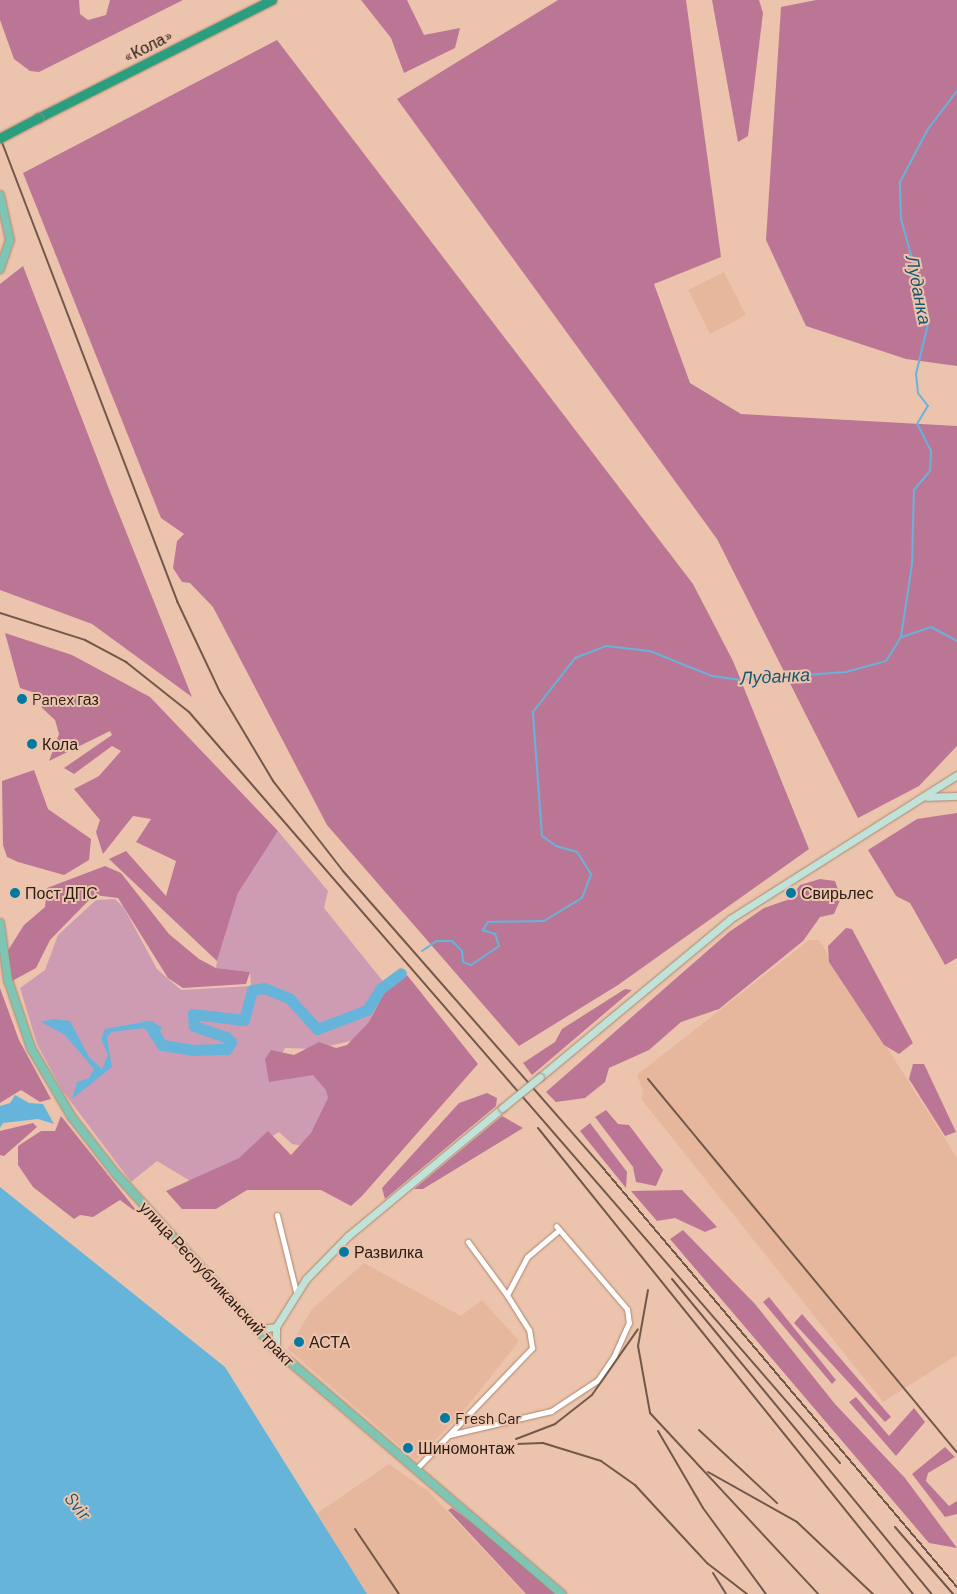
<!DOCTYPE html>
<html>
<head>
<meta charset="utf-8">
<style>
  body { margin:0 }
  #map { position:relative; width:957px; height:1594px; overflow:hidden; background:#ecc4ad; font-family:Barlow,sans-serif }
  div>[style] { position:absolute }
  .built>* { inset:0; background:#e6b79c }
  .green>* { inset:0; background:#ce9cb2 }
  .forest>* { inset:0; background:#bb7696 }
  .water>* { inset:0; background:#66b4da }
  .stream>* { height:2px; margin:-1px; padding:0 1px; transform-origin:1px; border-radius:1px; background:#66b4da }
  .river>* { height:11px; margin:-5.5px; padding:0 5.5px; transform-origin:5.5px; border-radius:5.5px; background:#66b4da }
  .roads { filter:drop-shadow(0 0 1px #ab8670) drop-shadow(0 0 1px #ab8670) }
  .street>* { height:5px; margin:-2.5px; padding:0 2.5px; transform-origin:2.5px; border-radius:2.5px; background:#fff }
  .secondary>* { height:7px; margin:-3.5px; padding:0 3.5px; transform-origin:3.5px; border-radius:3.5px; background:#bfe2d9 }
  .primary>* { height:8px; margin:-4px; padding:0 4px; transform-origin:4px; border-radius:4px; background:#7fc5b3 }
  .highway>* { height:9px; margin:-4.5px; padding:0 4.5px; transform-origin:4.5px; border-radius:4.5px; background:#299f80 }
  .rail>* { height:2px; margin:-1px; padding:0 1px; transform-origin:1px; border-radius:1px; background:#71584b }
  .bridges { filter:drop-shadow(0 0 1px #ab8670) drop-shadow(0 0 1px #ab8670) }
  .secondary-bridge>* { height:7px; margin:-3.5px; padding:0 3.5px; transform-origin:3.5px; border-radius:3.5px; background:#bfe2d9 }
  .highway-bridge>* { height:9px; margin:-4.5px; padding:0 4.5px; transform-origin:4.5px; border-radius:4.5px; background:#299f80 }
  .dots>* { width:14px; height:14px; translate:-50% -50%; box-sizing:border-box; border:2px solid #ecc4ad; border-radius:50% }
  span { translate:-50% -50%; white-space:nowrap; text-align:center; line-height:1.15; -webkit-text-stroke:4px #ecc4ad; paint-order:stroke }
  .street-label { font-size:16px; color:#291a12 }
  .poi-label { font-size:16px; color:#291a12 }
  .left { translate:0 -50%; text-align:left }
  .water-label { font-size:18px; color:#185670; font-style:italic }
</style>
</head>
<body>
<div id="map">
  <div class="built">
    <i style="clip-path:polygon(724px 272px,746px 315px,710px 334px,688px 290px)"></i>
    <i style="clip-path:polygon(809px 940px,819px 940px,957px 1158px,957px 1355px,883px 1402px,641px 1099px,643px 1091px,637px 1075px)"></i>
    <i style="clip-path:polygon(364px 1263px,461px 1316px,482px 1300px,519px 1341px,466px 1408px,416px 1460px,288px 1349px,312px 1309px)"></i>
    <i style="clip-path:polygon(389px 1464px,428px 1491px,525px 1594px,367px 1594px,316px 1514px)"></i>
  </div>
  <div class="green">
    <i style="clip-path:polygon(278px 831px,328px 891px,324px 908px,398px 1000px,364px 1038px,316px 1049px,285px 1048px,277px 1064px,322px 1070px,339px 1078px,308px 1147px,292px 1144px,279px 1132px,197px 1185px,157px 1161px,131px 1182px,62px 1090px,37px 1044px,20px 988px,45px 970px,58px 935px,96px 900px,115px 899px,124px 908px,157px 969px,181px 990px,251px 986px,250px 972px,216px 968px,217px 961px,238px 893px)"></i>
  </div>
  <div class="forest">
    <i style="clip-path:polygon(0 0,79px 0,80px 14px,88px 20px,106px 15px,110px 0,183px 0,39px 72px,30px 71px,14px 59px,0 20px)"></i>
    <i style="clip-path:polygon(361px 0,407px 0,424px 35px,460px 28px,455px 48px,404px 73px,391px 38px)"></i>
    <i style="clip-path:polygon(558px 0,686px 0,721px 257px,654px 284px,690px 383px,741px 414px,957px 426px,957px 746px,919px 786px,858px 818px,717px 539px,397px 99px)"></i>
    <i style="clip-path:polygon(712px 0,759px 0,763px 13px,748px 136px,738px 142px)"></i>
    <i style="clip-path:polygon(816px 0,957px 0,957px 366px,906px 359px,806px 326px,766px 240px,781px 7px)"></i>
    <i style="clip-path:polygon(277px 40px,693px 584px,733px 661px,809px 849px,618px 985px,519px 1046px,327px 825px,213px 607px,190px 583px,182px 582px,173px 568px,177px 541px,184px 534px,161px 518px,23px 173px)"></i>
    <i style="clip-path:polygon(23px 266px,109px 489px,192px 697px,92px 624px,0 590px,0 284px)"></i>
    <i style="clip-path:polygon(5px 633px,72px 655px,150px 697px,278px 831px,238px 893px,217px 961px,109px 859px,126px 851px,166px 896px,176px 861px,136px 842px,151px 819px,133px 816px,103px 854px,96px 832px,100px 820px,74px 789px,99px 776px,121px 751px,112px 746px,74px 774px,64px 768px,112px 735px,110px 731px,49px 761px,59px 734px,55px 720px,42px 708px,41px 695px,20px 688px)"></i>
    <i style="clip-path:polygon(34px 770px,48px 809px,91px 839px,89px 860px,64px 875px,18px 862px,7px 857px,3px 845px,2px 781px)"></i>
    <i style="clip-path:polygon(957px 813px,957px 958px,945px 965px,910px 903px,896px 896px,868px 850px,917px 819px)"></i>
    <i style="clip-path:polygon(105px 866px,121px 873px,169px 934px,199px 959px,216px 968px,250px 972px,246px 984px,183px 988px,168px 978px,118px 898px,94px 895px,50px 940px,36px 968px,12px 981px,7px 952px,24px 925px,45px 907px,47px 888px)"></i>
    <i style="clip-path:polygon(820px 879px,835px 881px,841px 898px,834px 914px,820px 917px,803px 941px,719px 1009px,681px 1022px,649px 1050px,609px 1068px,605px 1082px,585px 1098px,556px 1102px,546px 1092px,729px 932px,764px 908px,790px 899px,800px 885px)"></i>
    <i style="clip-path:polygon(846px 928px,852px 929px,913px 1043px,899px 1054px,884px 1045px,829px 962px,828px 946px)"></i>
    <i style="clip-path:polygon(407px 975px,478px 1064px,362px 1196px,351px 1206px,321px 1190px,247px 1190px,216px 1209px,182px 1209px,166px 1191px,239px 1158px,268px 1131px,291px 1155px,311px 1133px,328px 1098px,326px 1090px,313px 1075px,269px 1082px,265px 1059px,271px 1050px,294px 1055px,319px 1042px,336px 1048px,347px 1045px,369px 1022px,385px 992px)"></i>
    <i style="clip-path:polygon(0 988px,19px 1040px,51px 1099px,40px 1102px,21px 1090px,0 1103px)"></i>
    <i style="clip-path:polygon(625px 989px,632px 990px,532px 1075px,523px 1063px,555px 1042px,562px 1029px)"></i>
    <i style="clip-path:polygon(913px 1064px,924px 1064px,956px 1132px,945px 1136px,909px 1079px)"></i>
    <i style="clip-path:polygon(487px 1093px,497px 1098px,496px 1106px,385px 1199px,382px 1188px,459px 1103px)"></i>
    <i style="clip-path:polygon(606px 1110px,618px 1124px,629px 1125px,663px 1170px,656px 1186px,636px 1182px,633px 1167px,595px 1117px)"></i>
    <i style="clip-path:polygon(61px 1116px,136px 1210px,136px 1212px,120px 1200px,93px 1217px,80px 1215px,74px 1219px,33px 1187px,18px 1165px,18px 1146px,41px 1131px,55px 1131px)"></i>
    <i style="clip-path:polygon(502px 1116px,523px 1128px,423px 1189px,414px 1189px)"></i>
    <i style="clip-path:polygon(33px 1123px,37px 1127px,4px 1156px,0 1155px,0 1131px)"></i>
    <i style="clip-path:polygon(590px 1123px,627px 1172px,626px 1188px,580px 1131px)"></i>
    <i style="clip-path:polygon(682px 1190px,717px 1227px,705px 1232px,675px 1218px,657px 1221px,631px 1191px)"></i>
    <i style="clip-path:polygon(683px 1230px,755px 1304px,835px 1404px,905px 1478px,957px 1548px,929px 1543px,670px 1239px)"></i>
    <i style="clip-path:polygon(769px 1297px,836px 1380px,832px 1384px,763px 1302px)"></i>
    <i style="clip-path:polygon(802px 1314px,891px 1417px,885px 1422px,794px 1323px)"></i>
    <i style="clip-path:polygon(856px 1397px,889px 1436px,914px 1408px,925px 1422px,896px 1456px,849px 1402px)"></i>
    <i style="clip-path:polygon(945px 1447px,955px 1457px,928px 1473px,926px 1481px,949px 1506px,957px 1501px,957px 1514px,945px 1517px,912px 1474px)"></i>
    <i style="clip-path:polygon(452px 1508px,488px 1535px,555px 1594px,526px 1594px,448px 1510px)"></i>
  </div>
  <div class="water">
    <i style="clip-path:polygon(53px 1019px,70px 1021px,89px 1057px,102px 1069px,108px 1055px,101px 1039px,105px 1029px,148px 1021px,162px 1027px,159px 1033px,154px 1030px,154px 1038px,144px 1028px,111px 1032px,107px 1037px,112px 1067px,72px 1099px,77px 1082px,89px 1078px,94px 1069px,65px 1035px,41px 1022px)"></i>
    <i style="clip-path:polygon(15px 1095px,29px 1103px,43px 1104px,54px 1124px,38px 1119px,3px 1123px,0 1128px,0 1106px,10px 1103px)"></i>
    <i style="clip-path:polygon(0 1187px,225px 1367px,367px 1594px,0 1594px)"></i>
  </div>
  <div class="stream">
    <i style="left:902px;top:637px;width:31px;rotate:-19deg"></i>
    <i style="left:931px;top:627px;width:30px;rotate:28deg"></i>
    <i style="left:422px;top:951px;width:18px;rotate:-34deg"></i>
    <i style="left:437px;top:941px;width:15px"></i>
    <i style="left:452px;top:941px;width:14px;rotate:45deg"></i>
    <i style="left:462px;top:951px;width:11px;rotate:85deg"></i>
    <i style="left:463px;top:962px;width:9px;rotate:21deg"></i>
    <i style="left:471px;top:965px;width:34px;rotate:-34deg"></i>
    <i style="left:499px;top:946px;width:13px;rotate:-108deg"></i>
    <i style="left:495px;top:934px;width:13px;rotate:-162deg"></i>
    <i style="left:483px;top:930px;width:9px;rotate:-58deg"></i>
    <i style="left:488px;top:922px;width:56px;rotate:-1deg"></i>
    <i style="left:544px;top:921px;width:44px;rotate:-31.2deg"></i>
    <i style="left:582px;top:898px;width:26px;rotate:-69deg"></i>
    <i style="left:591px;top:874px;width:26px;rotate:-122deg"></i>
    <i style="left:577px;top:852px;width:22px;rotate:-164deg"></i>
    <i style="left:556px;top:846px;width:17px;rotate:-144deg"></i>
    <i style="left:542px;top:836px;width:124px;rotate:-94.2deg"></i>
    <i style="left:533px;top:712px;width:68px;rotate:-52.1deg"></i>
    <i style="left:575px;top:658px;width:33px;rotate:-21deg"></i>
    <i style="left:606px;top:646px;width:44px;rotate:6.5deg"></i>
    <i style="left:650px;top:651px;width:67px;rotate:22deg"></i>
    <i style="left:712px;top:676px;width:27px;rotate:8deg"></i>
    <i style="left:739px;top:680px;width:107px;rotate:-4.3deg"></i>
    <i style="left:846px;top:672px;width:41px;rotate:-15.4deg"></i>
    <i style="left:886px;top:661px;width:28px;rotate:-58deg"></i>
    <i style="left:901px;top:637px;width:74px;rotate:-81.4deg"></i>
    <i style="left:912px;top:564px;width:74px;rotate:-88.5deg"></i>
    <i style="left:914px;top:490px;width:25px;rotate:-50deg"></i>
    <i style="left:930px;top:471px;width:20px;rotate:-87deg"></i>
    <i style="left:931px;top:451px;width:30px;rotate:-117deg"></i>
    <i style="left:917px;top:424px;width:21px;rotate:-59deg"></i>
    <i style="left:928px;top:406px;width:16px;rotate:-128deg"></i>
    <i style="left:918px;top:393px;width:19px;rotate:-96deg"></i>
    <i style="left:916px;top:374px;width:56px;rotate:-76.5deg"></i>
    <i style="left:929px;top:320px;width:105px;rotate:-105.5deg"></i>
    <i style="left:901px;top:219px;width:37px;rotate:-92deg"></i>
    <i style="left:900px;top:182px;width:60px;rotate:-62.2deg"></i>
    <i style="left:928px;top:129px;width:48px;rotate:-52.7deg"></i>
  </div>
  <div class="river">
    <i style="left:150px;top:1026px;width:22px;rotate:58deg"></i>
    <i style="left:162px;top:1045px;width:31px;rotate:9deg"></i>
    <i style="left:193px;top:1050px;width:34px;rotate:-2deg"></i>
    <i style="left:227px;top:1049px;width:8px;rotate:-60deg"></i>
    <i style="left:231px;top:1042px;width:7px;rotate:-135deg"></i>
    <i style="left:226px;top:1037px;width:34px;rotate:-161deg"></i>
    <i style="left:194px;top:1026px;width:12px;rotate:-95deg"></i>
    <i style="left:193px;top:1014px;width:51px;rotate:6.7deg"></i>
    <i style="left:244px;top:1020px;width:31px;rotate:-75deg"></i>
    <i style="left:252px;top:990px;width:12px;rotate:-9deg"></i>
    <i style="left:264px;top:988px;width:27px;rotate:22deg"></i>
    <i style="left:289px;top:998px;width:42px;rotate:47.9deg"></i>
    <i style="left:317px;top:1029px;width:53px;rotate:-20.8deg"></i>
    <i style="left:367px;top:1010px;width:25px;rotate:-58deg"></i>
    <i style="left:380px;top:989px;width:26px;rotate:-37deg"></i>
  </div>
  <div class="roads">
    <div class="street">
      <i style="left:277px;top:1215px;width:79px;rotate:76.1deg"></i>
      <i style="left:507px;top:1295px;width:43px;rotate:-62.2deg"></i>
      <i style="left:527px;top:1257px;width:42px;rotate:-40.2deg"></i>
      <i style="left:449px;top:1435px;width:105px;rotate:-13.2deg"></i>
      <i style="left:551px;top:1411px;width:56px;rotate:-33.4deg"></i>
      <i style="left:598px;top:1380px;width:29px;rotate:-56deg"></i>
      <i style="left:614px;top:1356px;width:36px;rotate:-66deg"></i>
      <i style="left:629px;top:1323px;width:14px;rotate:-98deg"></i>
      <i style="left:627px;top:1309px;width:109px;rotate:-130.5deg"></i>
      <i style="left:416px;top:1469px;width:168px;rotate:-46.2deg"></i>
      <i style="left:532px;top:1348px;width:18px;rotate:-99deg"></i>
      <i style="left:529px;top:1330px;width:41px;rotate:-122.2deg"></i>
      <i style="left:507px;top:1295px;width:66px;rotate:-126.3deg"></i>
    </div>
    <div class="secondary">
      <i style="left:927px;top:797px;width:30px;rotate:-2deg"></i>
      <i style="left:540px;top:1077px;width:247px;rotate:-39.7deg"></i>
      <i style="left:730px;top:919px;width:269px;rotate:-32.4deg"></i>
      <i style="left:256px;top:1330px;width:20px;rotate:-9deg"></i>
      <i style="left:276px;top:1350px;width:23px;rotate:-90deg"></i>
      <i style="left:276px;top:1327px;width:57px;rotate:-58deg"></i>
      <i style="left:306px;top:1279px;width:60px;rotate:-45.7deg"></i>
      <i style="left:348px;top:1236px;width:200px;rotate:-39.7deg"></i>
    </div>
    <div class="primary">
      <i style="left:0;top:195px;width:46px;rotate:77.5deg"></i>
      <i style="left:10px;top:240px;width:31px;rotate:109deg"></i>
      <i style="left:0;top:923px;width:58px;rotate:82deg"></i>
      <i style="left:8px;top:980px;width:72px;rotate:71.3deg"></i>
      <i style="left:31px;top:1048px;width:79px;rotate:59.5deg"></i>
      <i style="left:71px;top:1116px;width:73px;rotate:52.2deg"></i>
      <i style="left:116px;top:1174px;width:238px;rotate:47.7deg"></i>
      <i style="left:276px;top:1350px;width:376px;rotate:40.5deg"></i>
    </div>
    <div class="highway">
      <i style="left:38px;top:118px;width:262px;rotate:-26.8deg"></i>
    </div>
  </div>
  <div class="rail">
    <i style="left:0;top:137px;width:497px;rotate:69.1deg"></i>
    <i style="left:177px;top:601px;width:101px;rotate:64.7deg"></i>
    <i style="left:220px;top:692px;width:104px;rotate:59.2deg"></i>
    <i style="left:273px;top:781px;width:114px;rotate:52.1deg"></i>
    <i style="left:343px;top:871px;width:395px;rotate:48.8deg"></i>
    <i style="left:603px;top:1168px;width:549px;rotate:49.81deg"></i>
    <i style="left:0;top:613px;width:89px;rotate:17.6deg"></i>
    <i style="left:85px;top:640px;width:47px;rotate:28.2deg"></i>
    <i style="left:126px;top:662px;width:80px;rotate:38.4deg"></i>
    <i style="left:189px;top:712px;width:994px;rotate:49.08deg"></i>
    <i style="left:648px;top:1079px;width:484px;rotate:50.4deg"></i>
    <i style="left:538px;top:1128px;width:598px;rotate:51.18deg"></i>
    <i style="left:672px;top:1279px;width:408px;rotate:50.5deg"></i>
    <i style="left:648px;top:1290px;width:57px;rotate:100.1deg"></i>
    <i style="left:638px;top:1346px;width:68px;rotate:79.8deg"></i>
    <i style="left:650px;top:1413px;width:247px;rotate:47.1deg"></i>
    <i style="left:699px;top:1430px;width:107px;rotate:43.1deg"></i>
    <i style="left:658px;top:1431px;width:89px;rotate:59.7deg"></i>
    <i style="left:703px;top:1508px;width:107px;rotate:53.8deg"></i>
    <i style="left:516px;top:1439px;width:42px;rotate:-21deg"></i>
    <i style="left:555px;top:1424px;width:47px;rotate:-38.1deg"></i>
    <i style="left:592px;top:1395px;width:80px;rotate:-55.1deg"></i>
    <i style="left:488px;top:1445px;width:55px;rotate:-2.1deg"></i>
    <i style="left:543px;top:1443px;width:61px;rotate:17.2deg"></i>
    <i style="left:601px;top:1461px;width:42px;rotate:35.2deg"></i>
    <i style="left:635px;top:1485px;width:106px;rotate:47.3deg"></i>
    <i style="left:707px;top:1563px;width:51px;rotate:37.8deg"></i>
    <i style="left:442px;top:1451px;width:52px;rotate:-7.7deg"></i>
    <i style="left:708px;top:1472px;width:102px;rotate:29.3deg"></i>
    <i style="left:797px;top:1522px;width:105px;rotate:43.5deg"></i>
    <i style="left:895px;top:1527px;width:89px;rotate:49.1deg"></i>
    <i style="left:355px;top:1529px;width:78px;rotate:55.9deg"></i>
    <i style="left:713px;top:1573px;width:25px;rotate:58deg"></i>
  </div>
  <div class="bridges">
    <div class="secondary-bridge">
      <i style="left:502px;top:1108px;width:49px;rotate:-39.2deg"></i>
    </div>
    <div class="highway-bridge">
      <i style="left:0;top:138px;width:43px;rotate:-27.8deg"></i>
    </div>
  </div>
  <div class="dots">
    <i style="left:22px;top:699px;background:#0279a1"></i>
    <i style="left:32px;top:744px;background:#0279a1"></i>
    <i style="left:15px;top:893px;background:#0279a1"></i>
    <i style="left:791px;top:893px;background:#0279a1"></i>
    <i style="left:344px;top:1252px;background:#0279a1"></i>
    <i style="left:299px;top:1342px;background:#0279a1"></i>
    <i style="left:445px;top:1418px;background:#0279a1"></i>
    <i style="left:408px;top:1448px;background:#0279a1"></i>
  </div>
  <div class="street-label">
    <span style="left:148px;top:46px;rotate:-27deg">«Кола»</span>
    <span style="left:217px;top:1284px;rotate:47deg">улица Республиканский тракт</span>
  </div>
  <div class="poi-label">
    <span class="left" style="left:32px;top:699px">Panex газ</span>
    <span class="left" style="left:42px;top:744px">Кола</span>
    <span class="left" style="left:25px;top:893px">Пост ДПС</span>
    <span class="left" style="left:801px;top:893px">Свирьлес</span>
    <span class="left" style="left:354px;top:1252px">Развилка</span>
    <span class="left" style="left:309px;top:1342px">АСТА</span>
    <span class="left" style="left:455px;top:1418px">Fresh Car</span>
    <span class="left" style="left:418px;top:1448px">Шиномонтаж</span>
  </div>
  <div class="water-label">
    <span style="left:919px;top:290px;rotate:79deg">Луданка</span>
    <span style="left:775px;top:676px;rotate:-3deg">Луданка</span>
    <span style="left:78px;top:1506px;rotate:50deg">Svir</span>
  </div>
</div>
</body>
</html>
